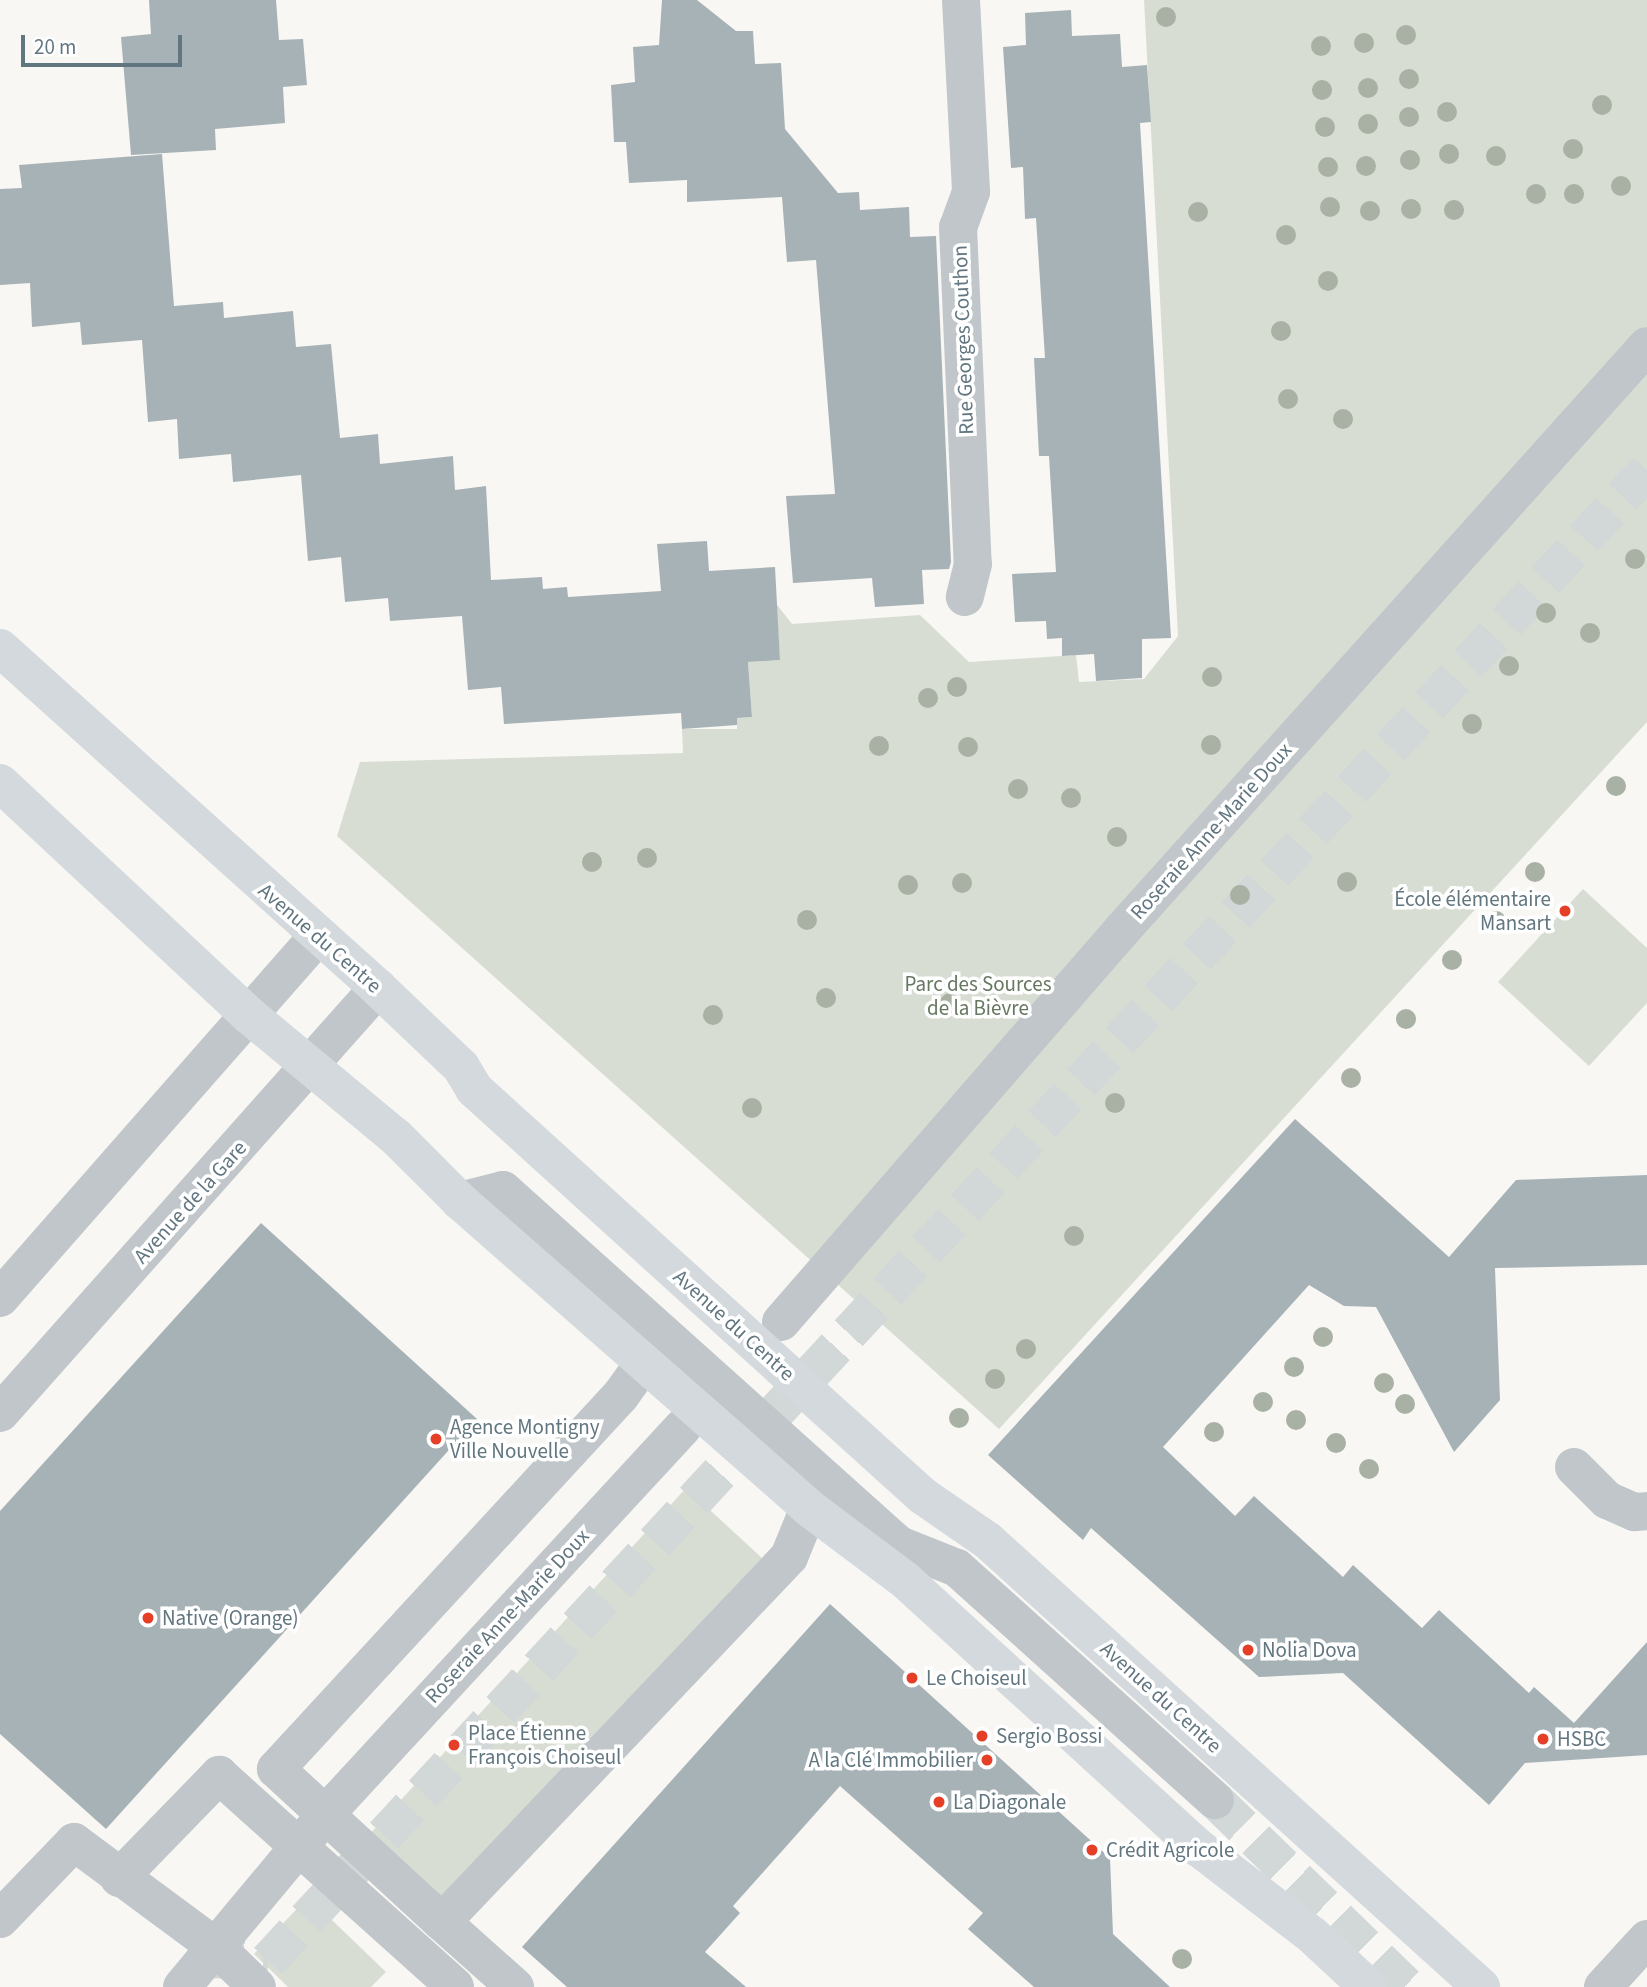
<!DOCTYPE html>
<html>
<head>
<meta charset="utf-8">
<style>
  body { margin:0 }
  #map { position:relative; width:1647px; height:1987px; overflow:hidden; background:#f8f7f4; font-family:"Source Sans 3",sans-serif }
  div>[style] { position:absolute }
  .green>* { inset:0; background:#d8ddd3 }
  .building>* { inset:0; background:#a7b2b6 }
  .minor-tunnel>* { height:38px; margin-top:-19px; transform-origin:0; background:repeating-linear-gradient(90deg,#d2d7d7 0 38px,transparent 0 57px) }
  .minor>* { height:38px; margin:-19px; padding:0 19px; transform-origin:19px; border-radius:19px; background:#c0c6c9 }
  .major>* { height:38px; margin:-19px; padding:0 19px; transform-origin:19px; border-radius:19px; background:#d3d9dc }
  .trees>* { width:20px; height:20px; margin:-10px; border-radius:50%; background:#a8b1a3 }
  .dots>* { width:19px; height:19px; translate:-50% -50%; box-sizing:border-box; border:4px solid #fff; border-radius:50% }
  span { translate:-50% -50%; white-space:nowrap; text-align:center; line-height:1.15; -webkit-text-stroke:7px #fff; paint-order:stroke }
  .street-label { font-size:21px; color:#627680 }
  .poi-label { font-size:21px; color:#627680 }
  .right { translate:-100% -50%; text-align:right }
  .left { translate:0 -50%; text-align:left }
  .park-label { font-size:21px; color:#677861 }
  .scale { position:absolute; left:21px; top:35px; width:161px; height:32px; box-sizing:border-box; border:4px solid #627680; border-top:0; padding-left:9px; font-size:21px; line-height:24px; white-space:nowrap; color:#627680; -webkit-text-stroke:5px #fff; paint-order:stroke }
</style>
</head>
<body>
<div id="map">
  <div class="green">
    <i style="clip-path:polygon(1144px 0,1647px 0,1647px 722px,999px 1429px,337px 836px,360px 762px,683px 753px,682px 729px,737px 729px,737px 718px,752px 717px,748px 662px,780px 660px,777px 614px,749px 569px,792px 624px,920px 615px,969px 662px,1076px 655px,1079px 682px,1144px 679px,1178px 636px)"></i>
    <i style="clip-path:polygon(1583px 889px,1647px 948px,1647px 1003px,1589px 1066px,1498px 982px)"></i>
    <i style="clip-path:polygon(686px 1488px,762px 1558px,440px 1902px,367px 1837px)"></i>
    <i style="clip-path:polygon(308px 1897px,386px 1972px,371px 1987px,288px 1987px,254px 1954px)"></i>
  </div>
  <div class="building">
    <i style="clip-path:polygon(149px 0,276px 0,279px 40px,303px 39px,307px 85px,283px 87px,285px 123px,215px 129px,216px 150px,131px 155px,121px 37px,151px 34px)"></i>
    <i style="clip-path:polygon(662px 0,697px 0,736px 31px,753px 31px,755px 64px,781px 63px,785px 129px,838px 193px,859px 192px,860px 210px,909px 207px,910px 237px,936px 236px,951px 562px,949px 569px,922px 570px,924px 604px,875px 607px,872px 578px,793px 583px,786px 496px,835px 494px,816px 260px,787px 262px,782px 197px,687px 202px,687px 180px,629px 183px,626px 142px,614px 142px,611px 85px,635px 82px,633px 47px,659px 45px)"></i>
    <i style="clip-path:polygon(1071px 10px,1072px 36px,1120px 34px,1122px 67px,1147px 65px,1151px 122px,1140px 123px,1171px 638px,1142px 639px,1142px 678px,1096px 681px,1094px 654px,1062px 656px,1062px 638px,1047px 639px,1046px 621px,1015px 622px,1012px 574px,1056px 572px,1049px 456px,1039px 456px,1034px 358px,1045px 358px,1036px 218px,1025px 219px,1023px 167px,1011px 168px,1003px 47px,1026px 45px,1025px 13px)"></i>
    <i style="clip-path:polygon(162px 154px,174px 306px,223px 302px,224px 318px,293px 311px,296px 347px,331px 344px,340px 438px,378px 434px,380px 464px,453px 456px,455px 490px,486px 486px,491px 580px,542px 577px,543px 589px,567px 587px,568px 597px,661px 591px,657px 544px,707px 541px,709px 571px,775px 567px,780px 660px,748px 662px,752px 717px,737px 718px,737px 725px,682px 729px,681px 713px,504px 724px,501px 687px,468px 690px,462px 616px,390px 621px,388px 598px,345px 602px,341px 557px,308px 561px,301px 475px,233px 482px,231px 454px,179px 459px,177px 419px,148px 422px,142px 340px,82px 345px,80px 322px,32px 327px,30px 283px,0 285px,0 189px,22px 188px,19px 165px)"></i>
    <i style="clip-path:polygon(1295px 1119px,1449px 1257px,1516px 1180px,1647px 1175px,1647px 1265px,1495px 1268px,1500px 1400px,1454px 1452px,1376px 1307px,1344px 1306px,1309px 1285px,1163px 1447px,1235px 1516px,1254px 1496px,1343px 1577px,1353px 1565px,1422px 1628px,1439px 1610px,1529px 1693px,1534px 1687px,1574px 1723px,1647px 1642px,1647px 1755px,1525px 1763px,1489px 1805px,1343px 1673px,1259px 1677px,1091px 1528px,1083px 1540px,988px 1455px)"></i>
    <i style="clip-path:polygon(261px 1223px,477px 1419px,106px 1829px,0 1734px,0 1511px)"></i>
    <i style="clip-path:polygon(830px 1604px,1110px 1858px,1113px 1934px,1170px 1987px,1034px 1987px,968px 1929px,983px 1913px,840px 1786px,733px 1906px,740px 1913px,705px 1952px,746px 1987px,567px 1987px,522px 1947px)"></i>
  </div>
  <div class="minor-tunnel">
    <i style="left:1215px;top:1800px;width:268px;rotate:44.2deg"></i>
    <i style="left:206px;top:1959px;width:62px;rotate:1.8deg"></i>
    <i style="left:268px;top:1961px;width:2031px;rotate:-47.23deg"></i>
  </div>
  <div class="minor">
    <i style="left:961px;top:0;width:192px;rotate:87deg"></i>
    <i style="left:971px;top:192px;width:37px;rotate:110deg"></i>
    <i style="left:958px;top:227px;width:337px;rotate:87.5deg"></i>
    <i style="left:973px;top:564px;width:34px;rotate:104deg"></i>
    <i style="left:460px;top:1201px;width:44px;rotate:-14.3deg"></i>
    <i style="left:503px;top:1190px;width:532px;rotate:41.88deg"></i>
    <i style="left:899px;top:1545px;width:62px;rotate:21.6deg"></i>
    <i style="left:957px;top:1568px;width:347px;rotate:42deg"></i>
    <i style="left:0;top:1298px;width:480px;rotate:-48.7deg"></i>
    <i style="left:781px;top:1322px;width:520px;rotate:-48.98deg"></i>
    <i style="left:1122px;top:930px;width:785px;rotate:-48.05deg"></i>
    <i style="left:646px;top:1360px;width:43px;rotate:125.5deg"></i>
    <i style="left:621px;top:1395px;width:509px;rotate:132.69deg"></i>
    <i style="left:276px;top:1769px;width:226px;rotate:42.7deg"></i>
    <i style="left:442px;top:1922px;width:504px;rotate:-46.45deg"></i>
    <i style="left:789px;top:1557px;width:53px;rotate:-67.8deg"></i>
    <i style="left:0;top:1413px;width:569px;rotate:-48.35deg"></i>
    <i style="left:1574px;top:1467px;width:47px;rotate:45deg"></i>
    <i style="left:1607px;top:1500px;width:30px;rotate:24deg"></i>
    <i style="left:1634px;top:1512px;width:13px;rotate:-4deg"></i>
    <i style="left:332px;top:1807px;width:517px;rotate:-47.27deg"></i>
    <i style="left:119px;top:1878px;width:144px;rotate:-45.8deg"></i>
    <i style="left:219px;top:1775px;width:317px;rotate:41.9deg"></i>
    <i style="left:0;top:1919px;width:107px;rotate:-46.1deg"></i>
    <i style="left:74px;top:1842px;width:177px;rotate:36.5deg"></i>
    <i style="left:216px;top:1947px;width:57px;rotate:44.3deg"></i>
    <i style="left:442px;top:1922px;width:98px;rotate:41.7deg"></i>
    <i style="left:182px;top:1987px;width:204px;rotate:-50.2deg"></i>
    <i style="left:1603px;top:1987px;width:65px;rotate:-47.5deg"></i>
  </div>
  <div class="major">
    <i style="left:0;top:648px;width:508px;rotate:41.97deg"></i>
    <i style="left:378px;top:988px;width:115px;rotate:43.6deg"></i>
    <i style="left:461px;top:1067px;width:26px;rotate:59deg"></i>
    <i style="left:474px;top:1089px;width:427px;rotate:42.2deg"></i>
    <i style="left:790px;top:1376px;width:179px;rotate:42.1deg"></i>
    <i style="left:923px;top:1496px;width:79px;rotate:34.7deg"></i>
    <i style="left:988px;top:1541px;width:665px;rotate:42.13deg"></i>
    <i style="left:0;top:783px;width:342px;rotate:43deg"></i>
    <i style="left:250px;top:1016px;width:190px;rotate:39.7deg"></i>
    <i style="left:396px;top:1137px;width:91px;rotate:45deg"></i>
    <i style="left:460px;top:1201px;width:465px;rotate:41.3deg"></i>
    <i style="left:809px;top:1508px;width:120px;rotate:36.9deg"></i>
    <i style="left:905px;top:1580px;width:398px;rotate:42.4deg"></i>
    <i style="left:1199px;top:1848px;width:143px;rotate:37.6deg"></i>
    <i style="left:1312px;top:1935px;width:76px;rotate:42.9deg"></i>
  </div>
  <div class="trees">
    <i style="left:1166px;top:17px"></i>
    <i style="left:1406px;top:35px"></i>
    <i style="left:1364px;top:43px"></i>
    <i style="left:1321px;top:46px"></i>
    <i style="left:1409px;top:79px"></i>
    <i style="left:1368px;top:88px"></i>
    <i style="left:1322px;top:90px"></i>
    <i style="left:1602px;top:105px"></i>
    <i style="left:1447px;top:112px"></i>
    <i style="left:1409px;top:117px"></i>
    <i style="left:1368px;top:124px"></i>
    <i style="left:1325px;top:127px"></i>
    <i style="left:1573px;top:149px"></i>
    <i style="left:1449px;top:154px"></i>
    <i style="left:1496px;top:156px"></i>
    <i style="left:1410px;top:160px"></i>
    <i style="left:1366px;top:166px"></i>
    <i style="left:1328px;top:167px"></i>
    <i style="left:1621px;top:186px"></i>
    <i style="left:1536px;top:194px"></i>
    <i style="left:1574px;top:194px"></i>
    <i style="left:1330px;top:207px"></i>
    <i style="left:1411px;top:209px"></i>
    <i style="left:1454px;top:210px"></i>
    <i style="left:1370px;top:211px"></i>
    <i style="left:1198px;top:212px"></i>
    <i style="left:1286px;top:235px"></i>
    <i style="left:1328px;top:281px"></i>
    <i style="left:1281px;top:331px"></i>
    <i style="left:1288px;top:399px"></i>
    <i style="left:1343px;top:419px"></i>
    <i style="left:1635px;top:559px"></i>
    <i style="left:1546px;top:613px"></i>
    <i style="left:1590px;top:633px"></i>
    <i style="left:1509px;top:666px"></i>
    <i style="left:1212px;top:677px"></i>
    <i style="left:957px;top:687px"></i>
    <i style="left:928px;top:698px"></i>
    <i style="left:1472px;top:724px"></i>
    <i style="left:1211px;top:745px"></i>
    <i style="left:879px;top:746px"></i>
    <i style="left:968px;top:747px"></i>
    <i style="left:1616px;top:786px"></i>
    <i style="left:1018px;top:789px"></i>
    <i style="left:1071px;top:798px"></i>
    <i style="left:1117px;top:837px"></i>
    <i style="left:647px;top:858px"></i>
    <i style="left:592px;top:862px"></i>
    <i style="left:1535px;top:872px"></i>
    <i style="left:1347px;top:882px"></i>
    <i style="left:962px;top:883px"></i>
    <i style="left:908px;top:885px"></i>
    <i style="left:1240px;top:895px"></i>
    <i style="left:807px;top:920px"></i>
    <i style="left:1496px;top:921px"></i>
    <i style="left:1452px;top:960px"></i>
    <i style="left:826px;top:998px"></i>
    <i style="left:950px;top:1003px"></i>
    <i style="left:713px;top:1015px"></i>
    <i style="left:1406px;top:1019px"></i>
    <i style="left:1351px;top:1078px"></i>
    <i style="left:1115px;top:1103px"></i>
    <i style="left:752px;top:1108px"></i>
    <i style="left:1074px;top:1236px"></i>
    <i style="left:1323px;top:1337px"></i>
    <i style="left:1026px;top:1349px"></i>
    <i style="left:1294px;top:1367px"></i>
    <i style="left:995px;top:1379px"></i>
    <i style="left:1384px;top:1383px"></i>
    <i style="left:1263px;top:1402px"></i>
    <i style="left:1405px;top:1404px"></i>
    <i style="left:959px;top:1418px"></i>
    <i style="left:1296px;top:1420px"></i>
    <i style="left:1214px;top:1432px"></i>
    <i style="left:1336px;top:1443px"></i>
    <i style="left:1369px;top:1469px"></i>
    <i style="left:1182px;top:1959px"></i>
  </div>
  <div class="dots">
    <i style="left:1565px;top:911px;background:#e54027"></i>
    <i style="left:436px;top:1439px;background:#e54027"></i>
    <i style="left:148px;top:1618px;background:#e54027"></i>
    <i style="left:1248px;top:1650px;background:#e54027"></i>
    <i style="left:912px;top:1678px;background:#e54027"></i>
    <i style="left:982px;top:1736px;background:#e54027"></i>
    <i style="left:1543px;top:1739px;background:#e54027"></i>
    <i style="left:454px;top:1745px;background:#e54027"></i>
    <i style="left:987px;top:1760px;background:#e54027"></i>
    <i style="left:939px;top:1802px;background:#e54027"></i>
    <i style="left:1092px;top:1850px;background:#e54027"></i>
  </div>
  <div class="street-label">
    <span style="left:963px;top:340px;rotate:-92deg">Rue Georges Couthon</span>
    <span style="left:1211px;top:831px;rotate:-48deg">Roseraie Anne-Marie Doux</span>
    <span style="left:320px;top:938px;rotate:41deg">Avenue du Centre</span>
    <span style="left:190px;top:1202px;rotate:-48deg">Avenue de la Gare</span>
    <span style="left:734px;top:1325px;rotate:42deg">Avenue du Centre</span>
    <span style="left:507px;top:1616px;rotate:-47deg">Roseraie Anne-Marie Doux</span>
    <span style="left:1161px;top:1697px;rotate:42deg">Avenue du Centre</span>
  </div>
  <div class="poi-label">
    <span class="right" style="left:1551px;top:911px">École élémentaire<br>Mansart</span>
    <span class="left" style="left:450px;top:1439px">Agence Montigny<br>Ville Nouvelle</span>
    <span class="left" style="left:162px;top:1618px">Native (Orange)</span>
    <span class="left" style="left:1262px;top:1650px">Nolia Dova</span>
    <span class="left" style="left:926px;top:1678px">Le Choiseul</span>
    <span class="left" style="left:468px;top:1745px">Place Étienne<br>François Choiseul</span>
    <span class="left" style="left:996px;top:1736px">Sergio Bossi</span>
    <span class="left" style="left:1557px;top:1739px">HSBC</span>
    <span class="right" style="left:973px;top:1760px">A la Clé Immobilier</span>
    <span class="left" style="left:953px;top:1802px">La Diagonale</span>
    <span class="left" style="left:1106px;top:1850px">Crédit Agricole</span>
  </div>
  <div class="park-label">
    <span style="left:978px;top:996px">Parc des Sources<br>de la Bièvre</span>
  </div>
  <div class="scale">20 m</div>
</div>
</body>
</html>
